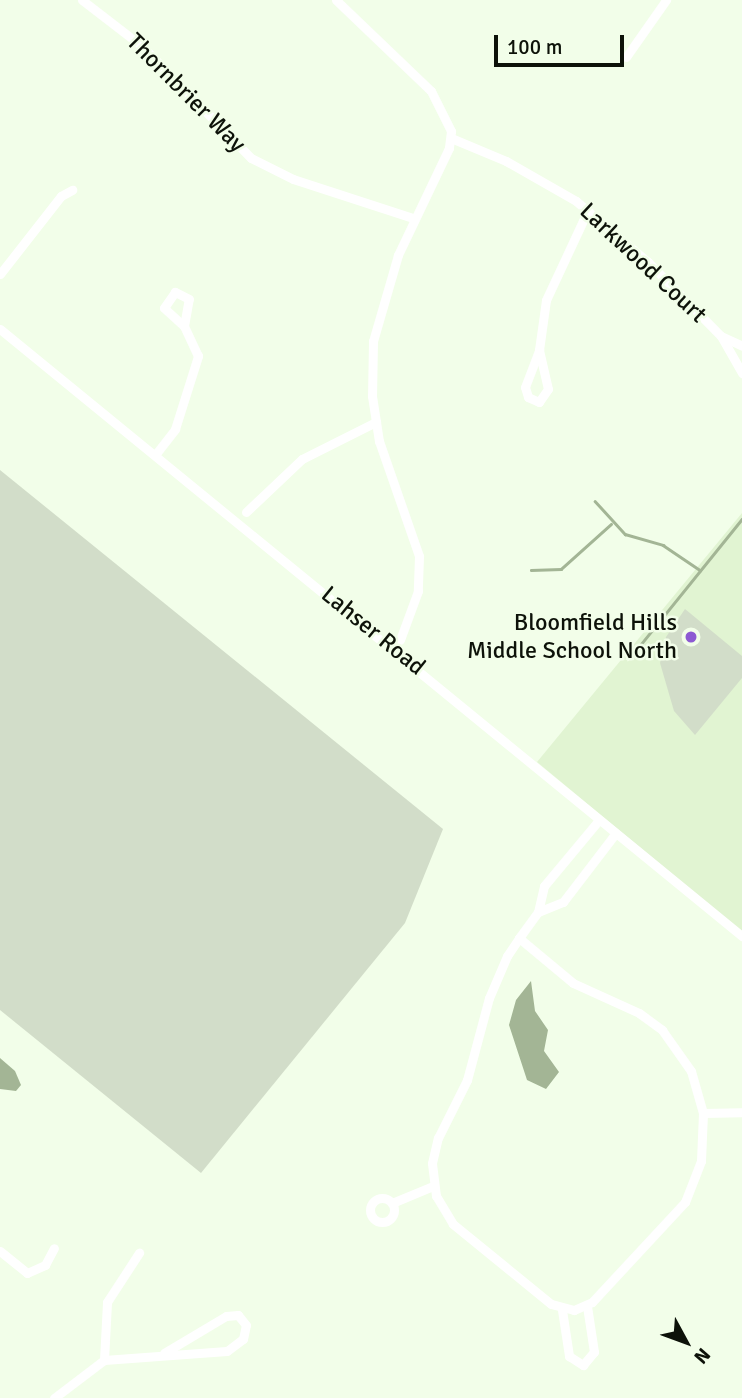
<!DOCTYPE html>
<html>
<head>
<meta charset="utf-8">
<style>
  body { margin:0 }
  #map { position:relative; width:742px; height:1398px; overflow:hidden; background:#f2fee9; font-family:Signika,sans-serif }
  div>[style] { position:absolute }
  .built>* { inset:0; background:#e1f4d2 }
  .green>* { inset:0; background:#d2ddc9 }
  .water>* { inset:0; background:#a3b595 }
  .stream>* { height:2.5px; margin:-1.25px; padding:0 1.25px; transform-origin:1.25px; border-radius:1.25px; background:#a3b595 }
  .minor>* { height:9px; margin:-4.5px; padding:0 4.5px; transform-origin:4.5px; border-radius:4.5px; background:#fff }
  .minor>.ring { margin:-4.5px; padding:0; box-sizing:content-box; background:none; border:9px solid #fff; border-radius:50% }
  .dots>* { width:19px; height:19px; translate:-50% -50%; box-sizing:border-box; border:4px solid #f2fee9; border-radius:50% }
  span { translate:-50% -50%; white-space:nowrap; text-align:center; line-height:1.15; -webkit-text-stroke:5px #f2fee9; paint-order:stroke }
  .street-label { font-size:24px; color:#0d1209 }
  .poi-label { font-size:24px; color:#0d1209 }
  .right { translate:-100% -50%; text-align:right }
  .north { position:absolute; left:651px; top:1307px; width:70px; height:70px; -webkit-text-stroke:5px #f2fee9; paint-order:stroke; rotate:131deg; font-size:19px; font-weight:700; line-height:28px; text-align:center; color:#0d1209 }
  .north::after { content:''; display:block; margin:auto; width:24px; height:32px; background:#0d1209; clip-path:polygon(50% 0,100% 100%,50% 72%,0 100%) }
  .scale { position:absolute; left:494px; top:35px; width:130px; height:32px; box-sizing:border-box; border:4px solid #0d1209; border-top:0; padding-left:9px; font-size:21px; line-height:24px; white-space:nowrap; color:#0d1209; -webkit-text-stroke:5px #f2fee9; paint-order:stroke }
</style>
</head>
<body>
<div id="map">
  <div class="built">
    <i style="clip-path:polygon(742px 513px,742px 932px,537px 762px)"></i>
  </div>
  <div class="green">
    <i style="clip-path:polygon(0 470px,443px 829px,405px 923px,201px 1173px,0 1010px)"></i>
    <i style="clip-path:polygon(685px 609px,742px 656px,742px 678px,695px 735px,674px 711px,660px 663px,666px 637px)"></i>
  </div>
  <div class="water">
    <i style="clip-path:polygon(531px 981px,535px 1011px,548px 1030px,544px 1051px,559px 1072px,546px 1089px,527px 1080px,509px 1025px,516px 1000px)"></i>
    <i style="clip-path:polygon(0 1058px,15px 1071px,21px 1085px,16px 1091px,0 1089px)"></i>
  </div>
  <div class="stream">
    <i style="left:595px;top:501px;width:45px;rotate:47.7deg"></i>
    <i style="left:625px;top:534px;width:40px;rotate:16deg"></i>
    <i style="left:663px;top:545px;width:45px;rotate:34deg"></i>
    <i style="left:531px;top:570px;width:30px;rotate:-2deg"></i>
    <i style="left:561px;top:569px;width:67px;rotate:-42deg"></i>
    <i style="left:637px;top:649px;width:167px;rotate:-51.1deg"></i>
  </div>
  <div class="minor">
    <i style="left:82px;top:0;width:77px;rotate:37.6deg"></i>
    <i style="left:143px;top:47px;width:155px;rotate:45.8deg"></i>
    <i style="left:251px;top:158px;width:47px;rotate:26.6deg"></i>
    <i style="left:293px;top:179px;width:126px;rotate:18deg"></i>
    <i style="left:336px;top:0;width:132px;rotate:43.8deg"></i>
    <i style="left:431px;top:91px;width:45px;rotate:63.4deg"></i>
    <i style="left:451px;top:131px;width:17px;rotate:97deg"></i>
    <i style="left:449px;top:148px;width:119px;rotate:115.5deg"></i>
    <i style="left:398px;top:255px;width:90px;rotate:106.2deg"></i>
    <i style="left:373px;top:341px;width:55px;rotate:91deg"></i>
    <i style="left:372px;top:396px;width:46px;rotate:81.2deg"></i>
    <i style="left:379px;top:441px;width:122px;rotate:70.8deg"></i>
    <i style="left:419px;top:556px;width:35px;rotate:92deg"></i>
    <i style="left:418px;top:591px;width:52px;rotate:110.2deg"></i>
    <i style="left:626px;top:57px;width:70px;rotate:-54.9deg"></i>
    <i style="left:451px;top:138px;width:60px;rotate:22.7deg"></i>
    <i style="left:506px;top:161px;width:81px;rotate:29.7deg"></i>
    <i style="left:576px;top:201px;width:94px;rotate:40.3deg"></i>
    <i style="left:648px;top:262px;width:104px;rotate:45.4deg"></i>
    <i style="left:721px;top:336px;width:23px;rotate:25deg"></i>
    <i style="left:0;top:274px;width:99px;rotate:-52deg"></i>
    <i style="left:61px;top:196px;width:13px;rotate:-29deg"></i>
    <i style="left:0;top:329px;width:959px;rotate:39.29deg"></i>
    <i style="left:721px;top:336px;width:43px;rotate:60.4deg"></i>
    <i style="left:539px;top:350px;width:40px;rotate:77deg"></i>
    <i style="left:548px;top:389px;width:16px;rotate:125deg"></i>
    <i style="left:539px;top:402px;width:12px;rotate:-156deg"></i>
    <i style="left:528px;top:397px;width:10px;rotate:-107deg"></i>
    <i style="left:525px;top:387px;width:40px;rotate:-69deg"></i>
    <i style="left:539px;top:350px;width:50px;rotate:-82deg"></i>
    <i style="left:546px;top:300px;width:99px;rotate:-65deg"></i>
    <i style="left:155px;top:455px;width:33px;rotate:-52deg"></i>
    <i style="left:175px;top:429px;width:77px;rotate:-72.5deg"></i>
    <i style="left:198px;top:356px;width:33px;rotate:-115deg"></i>
    <i style="left:184px;top:326px;width:27px;rotate:-80deg"></i>
    <i style="left:189px;top:299px;width:16px;rotate:-153deg"></i>
    <i style="left:175px;top:292px;width:19px;rotate:125deg"></i>
    <i style="left:164px;top:308px;width:27px;rotate:42deg"></i>
    <i style="left:246px;top:512px;width:77px;rotate:-43.4deg"></i>
    <i style="left:302px;top:459px;width:83px;rotate:-26.6deg"></i>
    <i style="left:538px;top:912px;width:27px;rotate:-77deg"></i>
    <i style="left:544px;top:886px;width:86px;rotate:-50.2deg"></i>
    <i style="left:519px;top:938px;width:70px;rotate:39.8deg"></i>
    <i style="left:573px;top:983px;width:72px;rotate:24.4deg"></i>
    <i style="left:639px;top:1013px;width:29px;rotate:36deg"></i>
    <i style="left:662px;top:1030px;width:50px;rotate:54.7deg"></i>
    <i style="left:691px;top:1071px;width:44px;rotate:74.1deg"></i>
    <i style="left:703px;top:1113px;width:48px;rotate:92.4deg"></i>
    <i style="left:701px;top:1161px;width:44px;rotate:111.3deg"></i>
    <i style="left:685px;top:1202px;width:137px;rotate:132.9deg"></i>
    <i style="left:592px;top:1302px;width:20px;rotate:156deg"></i>
    <i style="left:574px;top:1310px;width:24px;rotate:-165deg"></i>
    <i style="left:551px;top:1304px;width:127px;rotate:-140.8deg"></i>
    <i style="left:453px;top:1224px;width:33px;rotate:-121deg"></i>
    <i style="left:436px;top:1196px;width:33px;rotate:-97deg"></i>
    <i style="left:432px;top:1163px;width:26px;rotate:-77deg"></i>
    <i style="left:438px;top:1138px;width:65px;rotate:-63.4deg"></i>
    <i style="left:467px;top:1080px;width:85px;rotate:-75deg"></i>
    <i style="left:489px;top:998px;width:46px;rotate:-66.8deg"></i>
    <i style="left:507px;top:956px;width:22px;rotate:-56deg"></i>
    <i style="left:519px;top:938px;width:32px;rotate:-54deg"></i>
    <i style="left:538px;top:912px;width:27px;rotate:-22deg"></i>
    <i style="left:563px;top:902px;width:86px;rotate:-52.6deg"></i>
    <i style="left:703px;top:1113px;width:39px;rotate:-1deg"></i>
    <i class="ring" style="left:370px;top:1198px;width:15px;height:15px"></i>
    <i style="left:392px;top:1203px;width:44px;rotate:-22.5deg"></i>
    <i style="left:0;top:1251px;width:35px;rotate:39deg"></i>
    <i style="left:27px;top:1273px;width:20px;rotate:-24deg"></i>
    <i style="left:45px;top:1265px;width:19px;rotate:-62deg"></i>
    <i style="left:562px;top:1310px;width:47px;rotate:81.3deg"></i>
    <i style="left:569px;top:1356px;width:17px;rotate:33deg"></i>
    <i style="left:583px;top:1365px;width:17px;rotate:-50deg"></i>
    <i style="left:594px;top:1352px;width:47px;rotate:-98.7deg"></i>
    <i style="left:104px;top:1360px;width:58px;rotate:-87deg"></i>
    <i style="left:107px;top:1302px;width:59px;rotate:-56.9deg"></i>
    <i style="left:54px;top:1398px;width:63px;rotate:-37.2deg"></i>
    <i style="left:104px;top:1360px;width:123px;rotate:-4.2deg"></i>
    <i style="left:227px;top:1351px;width:20px;rotate:-37deg"></i>
    <i style="left:243px;top:1339px;width:14px;rotate:-78deg"></i>
    <i style="left:246px;top:1325px;width:13px;rotate:-129deg"></i>
    <i style="left:238px;top:1315px;width:12px;rotate:175deg"></i>
    <i style="left:226px;top:1316px;width:72px;rotate:149.2deg"></i>
  </div>
  <div class="dots">
    <i style="left:691px;top:637px;background:#8d5ad2"></i>
  </div>
  <div class="street-label">
    <span style="left:186px;top:93px;rotate:45deg">Thornbrier Way</span>
    <span style="left:643px;top:263px;rotate:43deg">Larkwood Court</span>
    <span style="left:373px;top:631px;rotate:39deg">Lahser Road</span>
  </div>
  <div class="poi-label">
    <span class="right" style="left:677px;top:637px">Bloomfield Hills<br>Middle School North</span>
  </div>
  <div class="north">N</div>
  <div class="scale">100 m</div>
</div>
</body>
</html>
